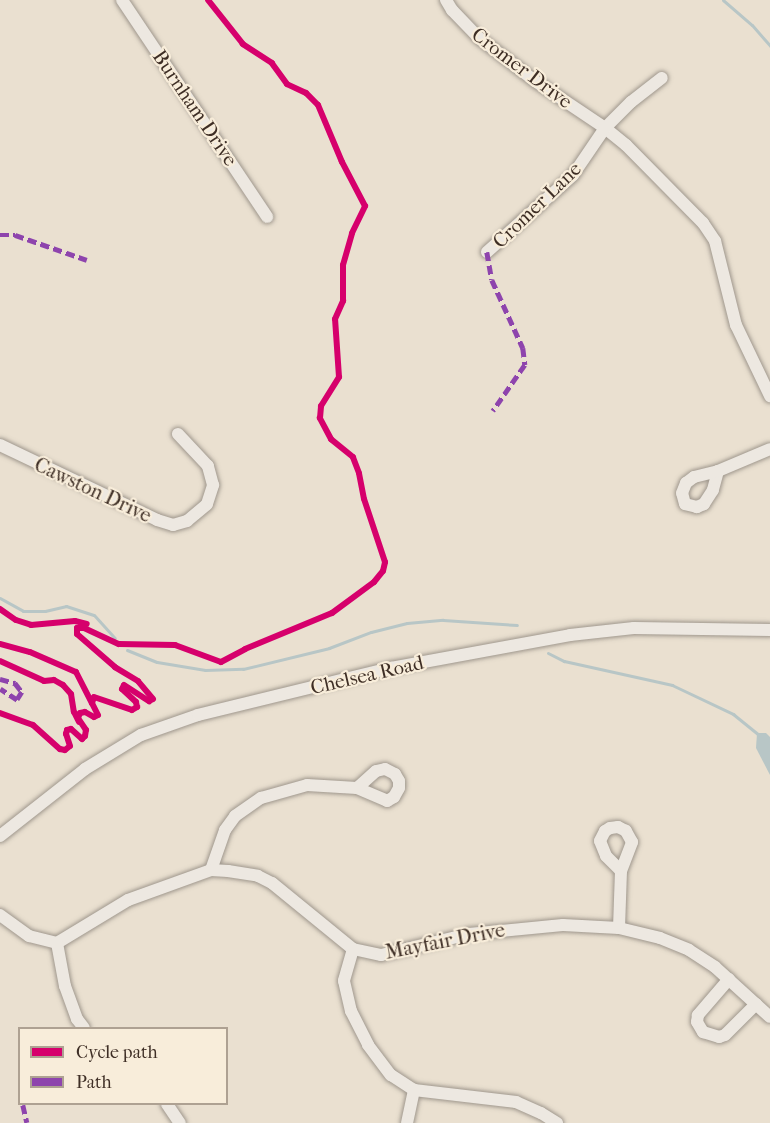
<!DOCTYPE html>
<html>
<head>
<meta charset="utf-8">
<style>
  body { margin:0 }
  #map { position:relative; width:770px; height:1123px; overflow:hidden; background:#eae0d0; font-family:"IM FELL French Canon",serif }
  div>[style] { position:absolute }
  .water>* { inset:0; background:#b8c6c6 }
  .stream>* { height:3px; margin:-1.5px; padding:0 1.5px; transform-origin:1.5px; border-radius:1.5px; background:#b8c6c6 }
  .roads { filter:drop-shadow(0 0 2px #9f978d) drop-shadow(0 0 2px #9f978d) }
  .minor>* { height:12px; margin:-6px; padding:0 6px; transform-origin:6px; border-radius:6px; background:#ede8e1 }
  .quiet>* { height:4.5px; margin-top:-2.25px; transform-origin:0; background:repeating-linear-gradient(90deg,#8e44ad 0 9px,transparent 0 13.5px) }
  .cycleway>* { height:6px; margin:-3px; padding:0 3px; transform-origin:3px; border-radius:3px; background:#d6006c }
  span { translate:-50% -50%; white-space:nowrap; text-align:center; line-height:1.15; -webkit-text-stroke:4.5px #f8edda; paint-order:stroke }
  .street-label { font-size:20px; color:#3e2e25 }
  .legend { position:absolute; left:18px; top:1027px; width:210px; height:78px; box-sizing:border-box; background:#f8edda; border:2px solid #aea192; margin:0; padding:8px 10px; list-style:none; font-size:18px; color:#3e2e25 }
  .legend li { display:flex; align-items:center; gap:12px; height:30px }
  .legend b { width:30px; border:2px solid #aea192 }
</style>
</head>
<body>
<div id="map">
  <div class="water">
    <i style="clip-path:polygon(757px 733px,766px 733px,770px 737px,770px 775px,756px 748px)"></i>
  </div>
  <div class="stream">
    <i style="left:723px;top:0;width:38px;rotate:41deg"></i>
    <i style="left:752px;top:25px;width:28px;rotate:49deg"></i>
    <i style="left:0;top:598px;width:26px;rotate:29deg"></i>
    <i style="left:23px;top:611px;width:22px"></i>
    <i style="left:45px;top:611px;width:22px;rotate:-13deg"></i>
    <i style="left:66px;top:606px;width:29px;rotate:18deg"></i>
    <i style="left:94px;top:615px;width:31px;rotate:48deg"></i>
    <i style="left:127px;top:650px;width:32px;rotate:22deg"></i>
    <i style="left:157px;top:662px;width:49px;rotate:9.5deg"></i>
    <i style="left:205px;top:670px;width:38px;rotate:-2deg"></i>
    <i style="left:243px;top:669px;width:89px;rotate:-13.7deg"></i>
    <i style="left:329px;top:648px;width:45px;rotate:-20.9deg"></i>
    <i style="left:371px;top:632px;width:37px;rotate:-14deg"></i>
    <i style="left:407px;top:623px;width:36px;rotate:-5deg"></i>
    <i style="left:443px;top:620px;width:74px;rotate:3.9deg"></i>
    <i style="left:548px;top:653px;width:18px;rotate:27deg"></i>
    <i style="left:564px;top:661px;width:111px;rotate:12.5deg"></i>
    <i style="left:672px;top:685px;width:68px;rotate:25.4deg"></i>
    <i style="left:733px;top:714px;width:33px;rotate:39deg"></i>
  </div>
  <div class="roads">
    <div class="minor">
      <i style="left:122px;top:0;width:261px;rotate:56.2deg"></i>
      <i style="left:446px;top:0;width:12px;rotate:59deg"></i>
      <i style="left:452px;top:10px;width:39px;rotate:46deg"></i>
      <i style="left:479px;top:38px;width:71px;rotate:37.5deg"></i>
      <i style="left:535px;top:81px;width:84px;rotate:33.9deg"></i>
      <i style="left:605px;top:128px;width:27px;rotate:39deg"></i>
      <i style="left:626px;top:145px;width:110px;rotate:45.4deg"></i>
      <i style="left:703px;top:223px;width:22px;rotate:56deg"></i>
      <i style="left:715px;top:241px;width:87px;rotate:76deg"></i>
      <i style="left:736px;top:325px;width:79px;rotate:64.4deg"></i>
      <i style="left:487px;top:252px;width:115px;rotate:-41.8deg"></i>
      <i style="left:573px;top:175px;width:57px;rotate:-55.8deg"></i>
      <i style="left:605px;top:128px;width:37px;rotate:-45deg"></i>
      <i style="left:631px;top:102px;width:39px;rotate:-38deg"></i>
      <i style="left:0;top:445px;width:174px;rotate:25.5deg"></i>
      <i style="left:157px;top:520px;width:17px;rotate:17deg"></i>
      <i style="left:173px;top:525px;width:15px;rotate:-16deg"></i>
      <i style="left:187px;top:521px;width:26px;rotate:-40deg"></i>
      <i style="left:207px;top:504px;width:20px;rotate:-72deg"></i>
      <i style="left:213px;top:485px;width:20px;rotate:-105deg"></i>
      <i style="left:208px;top:466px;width:44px;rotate:-133.2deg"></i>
      <i style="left:718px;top:471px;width:20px;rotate:105deg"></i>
      <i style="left:713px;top:490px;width:17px;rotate:123deg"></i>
      <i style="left:704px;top:504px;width:8px;rotate:157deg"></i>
      <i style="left:697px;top:507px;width:12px;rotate:-166deg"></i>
      <i style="left:685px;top:504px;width:11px;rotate:-105deg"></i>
      <i style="left:682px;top:493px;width:11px;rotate:-68deg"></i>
      <i style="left:686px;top:483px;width:10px;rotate:-37deg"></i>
      <i style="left:694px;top:477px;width:25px;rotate:-14deg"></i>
      <i style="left:718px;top:471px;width:56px;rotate:-22.9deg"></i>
      <i style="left:0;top:836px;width:108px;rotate:-38.2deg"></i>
      <i style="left:85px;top:769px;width:66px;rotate:-31.3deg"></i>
      <i style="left:141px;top:735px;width:60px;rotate:-19.3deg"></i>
      <i style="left:198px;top:715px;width:199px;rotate:-13.7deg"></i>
      <i style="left:391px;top:668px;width:182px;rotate:-10.4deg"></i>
      <i style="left:570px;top:635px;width:64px;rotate:-6.2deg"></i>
      <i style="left:634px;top:628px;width:136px;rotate:0.8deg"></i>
      <i style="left:211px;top:870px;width:42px;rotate:-70.7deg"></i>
      <i style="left:225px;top:830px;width:17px;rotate:-54deg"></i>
      <i style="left:235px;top:816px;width:32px;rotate:-35deg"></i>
      <i style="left:261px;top:798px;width:48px;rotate:-15.8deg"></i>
      <i style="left:307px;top:785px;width:50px;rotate:3.4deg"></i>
      <i style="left:357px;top:788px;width:33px;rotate:23deg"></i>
      <i style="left:387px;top:801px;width:8px;rotate:-30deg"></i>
      <i style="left:394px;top:797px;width:10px;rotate:-61deg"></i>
      <i style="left:399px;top:788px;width:7px;rotate:-90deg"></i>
      <i style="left:399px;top:781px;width:8px;rotate:-120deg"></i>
      <i style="left:395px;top:774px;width:11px;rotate:-153deg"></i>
      <i style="left:385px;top:769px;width:9px;rotate:167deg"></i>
      <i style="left:376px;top:771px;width:25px;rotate:138deg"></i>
      <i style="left:0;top:915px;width:36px;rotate:36deg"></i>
      <i style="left:29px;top:936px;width:29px;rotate:14deg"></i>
      <i style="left:57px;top:943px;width:83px;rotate:-31.2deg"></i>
      <i style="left:128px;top:900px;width:88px;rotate:-19.9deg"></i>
      <i style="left:211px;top:870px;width:17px;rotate:3deg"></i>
      <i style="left:228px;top:871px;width:30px;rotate:9deg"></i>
      <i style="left:258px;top:876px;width:16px;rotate:27deg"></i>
      <i style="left:272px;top:883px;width:104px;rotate:39.2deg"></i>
      <i style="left:353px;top:949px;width:29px;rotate:12deg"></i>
      <i style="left:381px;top:955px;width:90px;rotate:-13.4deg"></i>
      <i style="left:469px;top:934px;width:94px;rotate:-5.5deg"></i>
      <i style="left:563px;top:925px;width:56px;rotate:3.1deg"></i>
      <i style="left:619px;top:928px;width:42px;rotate:13.7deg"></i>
      <i style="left:660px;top:938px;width:31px;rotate:22deg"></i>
      <i style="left:689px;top:950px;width:31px;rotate:33deg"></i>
      <i style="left:715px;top:967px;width:74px;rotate:42.3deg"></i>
      <i style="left:619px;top:928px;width:57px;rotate:-88deg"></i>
      <i style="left:621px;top:871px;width:31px;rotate:-69deg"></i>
      <i style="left:632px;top:842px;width:13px;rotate:-119deg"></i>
      <i style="left:626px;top:831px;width:9px;rotate:-153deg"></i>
      <i style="left:618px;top:827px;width:8px;rotate:173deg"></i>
      <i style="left:610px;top:828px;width:6px;rotate:149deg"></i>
      <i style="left:605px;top:831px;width:11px;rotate:117deg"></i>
      <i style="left:600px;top:841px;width:16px;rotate:68deg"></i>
      <i style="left:606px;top:856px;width:21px;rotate:45deg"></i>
      <i style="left:57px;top:943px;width:44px;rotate:79.5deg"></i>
      <i style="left:65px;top:986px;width:35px;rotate:70deg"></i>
      <i style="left:77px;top:1019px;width:11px;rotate:52deg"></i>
      <i style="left:353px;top:949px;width:33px;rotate:106deg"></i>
      <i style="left:344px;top:981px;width:31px;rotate:77deg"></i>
      <i style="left:351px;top:1011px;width:38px;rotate:63deg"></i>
      <i style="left:368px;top:1045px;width:38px;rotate:53deg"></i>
      <i style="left:391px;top:1075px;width:27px;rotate:33deg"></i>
      <i style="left:414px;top:1090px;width:103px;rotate:6.7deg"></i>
      <i style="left:516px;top:1102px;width:27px;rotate:24deg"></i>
      <i style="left:541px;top:1113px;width:19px;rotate:32deg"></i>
      <i style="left:729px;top:979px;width:48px;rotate:130.7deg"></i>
      <i style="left:698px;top:1015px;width:7px;rotate:98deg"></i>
      <i style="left:697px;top:1022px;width:12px;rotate:59deg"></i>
      <i style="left:703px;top:1032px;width:17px;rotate:17deg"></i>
      <i style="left:719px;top:1037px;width:6px;rotate:-18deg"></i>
      <i style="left:725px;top:1035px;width:44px;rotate:-45deg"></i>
      <i style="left:167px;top:1104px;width:23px;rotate:56deg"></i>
      <i style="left:407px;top:1123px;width:34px;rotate:-78deg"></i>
    </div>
  </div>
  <div class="quiet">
    <i style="left:0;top:235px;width:15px"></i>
    <i style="left:15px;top:235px;width:76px;rotate:19.1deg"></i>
    <i style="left:487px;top:252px;width:28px;rotate:80deg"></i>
    <i style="left:492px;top:280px;width:75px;rotate:65.5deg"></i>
    <i style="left:523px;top:348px;width:17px;rotate:83deg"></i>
    <i style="left:525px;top:365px;width:56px;rotate:124.8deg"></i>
    <i style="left:0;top:679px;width:16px;rotate:15deg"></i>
    <i style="left:15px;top:683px;width:11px;rotate:52deg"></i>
    <i style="left:22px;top:692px;width:9px;rotate:122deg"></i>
    <i style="left:17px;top:700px;width:20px;rotate:-147deg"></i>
    <i style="left:23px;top:1105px;width:18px;rotate:77deg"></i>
  </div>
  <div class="cycleway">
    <i style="left:0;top:609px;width:19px;rotate:35deg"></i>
    <i style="left:16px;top:620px;width:16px;rotate:18deg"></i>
    <i style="left:31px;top:625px;width:44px;rotate:-5.2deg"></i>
    <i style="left:75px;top:621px;width:12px;rotate:14deg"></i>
    <i style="left:0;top:644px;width:31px;rotate:15deg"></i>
    <i style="left:30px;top:652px;width:50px;rotate:23.5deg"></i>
    <i style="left:76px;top:672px;width:35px;rotate:63deg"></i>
    <i style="left:0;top:661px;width:48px;rotate:24.4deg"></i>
    <i style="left:44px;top:681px;width:10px;rotate:-6deg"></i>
    <i style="left:54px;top:680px;width:10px;rotate:29deg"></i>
    <i style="left:63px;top:685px;width:12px;rotate:48deg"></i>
    <i style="left:71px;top:694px;width:18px;rotate:81deg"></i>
    <i style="left:74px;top:712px;width:11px;rotate:63deg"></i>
    <i style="left:0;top:713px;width:35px;rotate:20deg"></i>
    <i style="left:33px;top:725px;width:36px;rotate:42deg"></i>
    <i style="left:60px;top:749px;width:5px;rotate:11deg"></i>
    <i style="left:65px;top:750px;width:6px;rotate:-39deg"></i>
    <i style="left:70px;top:746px;width:13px;rotate:-108deg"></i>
    <i style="left:66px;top:734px;width:4px;rotate:-76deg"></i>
    <i style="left:67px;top:730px;width:4px;rotate:-14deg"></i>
    <i style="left:71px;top:729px;width:15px;rotate:42deg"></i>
    <i style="left:82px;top:739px;width:4px;rotate:-45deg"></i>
    <i style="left:85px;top:736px;width:6px;rotate:-81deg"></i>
    <i style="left:86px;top:730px;width:14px;rotate:-124deg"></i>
    <i style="left:78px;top:718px;width:5px;rotate:-68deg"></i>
    <i style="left:80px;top:713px;width:5px;rotate:-11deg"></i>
    <i style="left:85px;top:712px;width:10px;rotate:29deg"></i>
    <i style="left:94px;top:717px;width:4px;rotate:-27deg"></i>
    <i style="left:98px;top:715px;width:13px;rotate:-117deg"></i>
    <i style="left:92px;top:703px;width:6px;rotate:-72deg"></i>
    <i style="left:94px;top:697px;width:40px;rotate:18.9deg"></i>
    <i style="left:132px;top:710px;width:6px;rotate:-31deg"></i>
    <i style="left:137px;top:707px;width:5px;rotate:-101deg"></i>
    <i style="left:136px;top:702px;width:19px;rotate:-137deg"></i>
    <i style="left:122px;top:689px;width:4px;rotate:-63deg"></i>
    <i style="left:124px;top:685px;width:30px;rotate:33deg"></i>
    <i style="left:149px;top:701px;width:4px;rotate:-27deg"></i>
    <i style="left:153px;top:699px;width:23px;rotate:-130deg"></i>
    <i style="left:138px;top:681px;width:27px;rotate:-149deg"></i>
    <i style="left:115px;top:667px;width:50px;rotate:-139deg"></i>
    <i style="left:77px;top:634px;width:6px;rotate:-90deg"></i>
    <i style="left:77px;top:628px;width:7px"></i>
    <i style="left:84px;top:628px;width:38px;rotate:25deg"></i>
    <i style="left:119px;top:644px;width:56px;rotate:1deg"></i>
    <i style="left:175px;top:645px;width:49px;rotate:20.3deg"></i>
    <i style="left:221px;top:662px;width:27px;rotate:-28deg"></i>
    <i style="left:245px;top:649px;width:94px;rotate:-22.5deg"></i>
    <i style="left:332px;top:613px;width:52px;rotate:-36.4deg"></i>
    <i style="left:374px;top:582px;width:14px;rotate:-51deg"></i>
    <i style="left:383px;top:571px;width:9px;rotate:-77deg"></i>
    <i style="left:385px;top:562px;width:66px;rotate:-108.4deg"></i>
    <i style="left:364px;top:499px;width:26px;rotate:-101deg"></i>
    <i style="left:359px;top:473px;width:17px;rotate:-111deg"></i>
    <i style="left:353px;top:457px;width:28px;rotate:-141deg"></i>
    <i style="left:331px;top:439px;width:24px;rotate:-118deg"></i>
    <i style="left:320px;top:418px;width:12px;rotate:-85deg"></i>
    <i style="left:321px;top:406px;width:34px;rotate:-58deg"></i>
    <i style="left:339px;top:377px;width:58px;rotate:-93.9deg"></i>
    <i style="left:335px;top:319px;width:20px;rotate:-66deg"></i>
    <i style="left:343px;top:301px;width:36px;rotate:-90deg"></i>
    <i style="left:343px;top:265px;width:33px;rotate:-74deg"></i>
    <i style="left:352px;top:233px;width:30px;rotate:-64deg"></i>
    <i style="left:365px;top:206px;width:50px;rotate:-117.6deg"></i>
    <i style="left:342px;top:162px;width:62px;rotate:-112.8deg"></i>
    <i style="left:318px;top:105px;width:17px;rotate:-135deg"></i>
    <i style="left:306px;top:93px;width:21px;rotate:-155deg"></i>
    <i style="left:287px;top:84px;width:26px;rotate:-126deg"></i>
    <i style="left:272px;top:63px;width:35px;rotate:-147deg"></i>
    <i style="left:243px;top:44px;width:56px;rotate:-128.5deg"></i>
  </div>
  <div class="street-label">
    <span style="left:522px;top:68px;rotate:37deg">Cromer Drive</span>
    <span style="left:195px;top:108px;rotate:56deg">Burnham Drive</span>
    <span style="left:537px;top:205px;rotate:-44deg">Cromer Lane</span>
    <span style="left:93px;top:490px;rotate:25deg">Cawston Drive</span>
    <span style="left:367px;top:675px;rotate:-13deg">Chelsea Road</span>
    <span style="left:445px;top:941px;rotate:-11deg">Mayfair Drive</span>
  </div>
  <ul class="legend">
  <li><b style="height:8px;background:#d6006c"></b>Cycle path</li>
  <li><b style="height:8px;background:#8e44ad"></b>Path</li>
  </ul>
</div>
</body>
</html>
